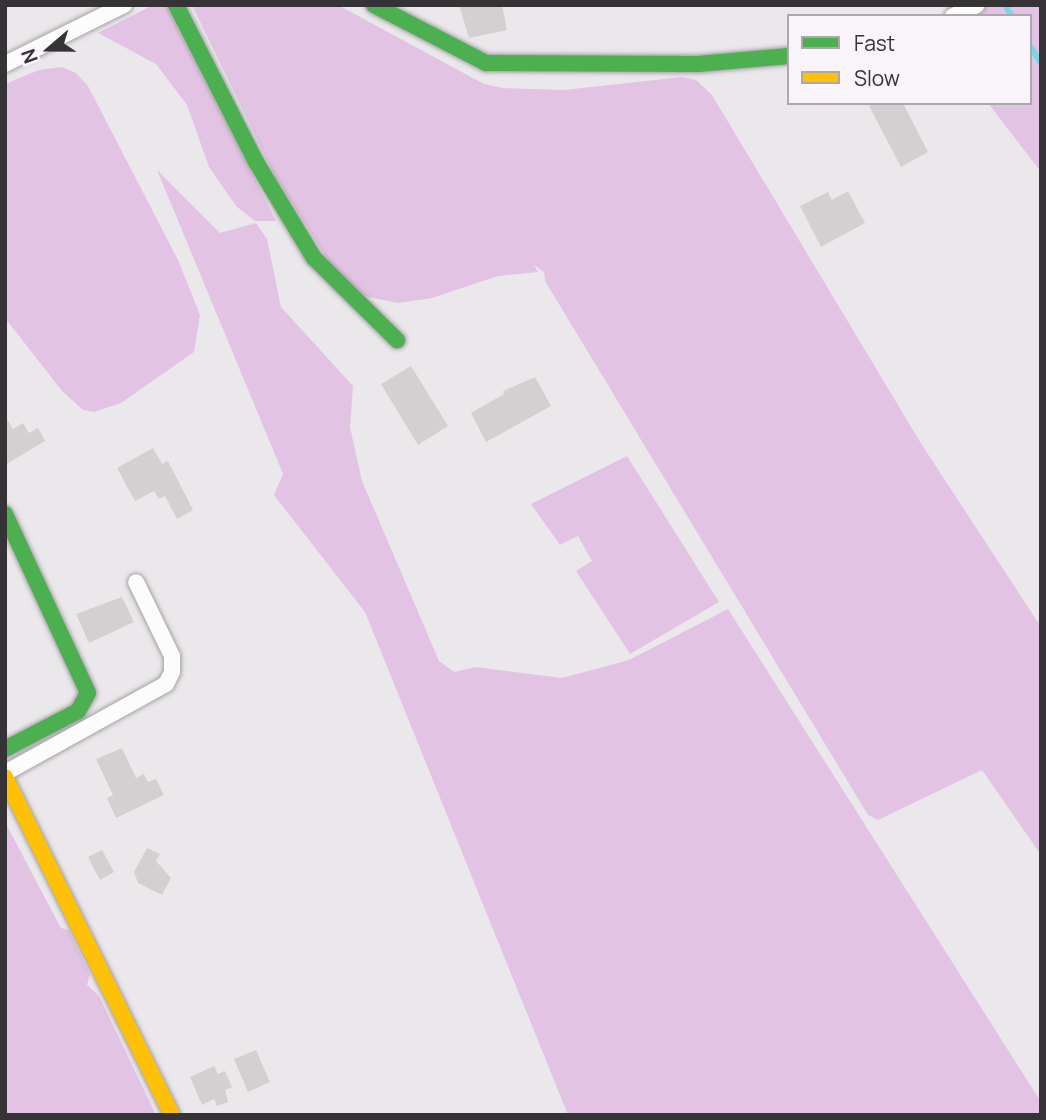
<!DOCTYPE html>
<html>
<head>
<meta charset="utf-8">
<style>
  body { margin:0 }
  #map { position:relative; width:1046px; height:1120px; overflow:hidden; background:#ebe8eb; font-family:Manrope,sans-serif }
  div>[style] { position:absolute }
  .green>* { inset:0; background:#e3c3e4 }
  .stream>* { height:6px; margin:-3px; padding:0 3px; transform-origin:3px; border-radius:3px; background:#7cd6e6 }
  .building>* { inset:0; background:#d2d0d0 }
  .roads { filter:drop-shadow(0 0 2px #a4a1a4) drop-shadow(0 0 2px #a4a1a4) }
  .street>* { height:16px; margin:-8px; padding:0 8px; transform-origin:8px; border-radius:8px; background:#fcfcfc }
  .fast>* { height:16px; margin:-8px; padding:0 8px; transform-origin:8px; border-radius:8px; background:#4caf50 }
  .slow>* { height:16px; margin:-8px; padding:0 8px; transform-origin:8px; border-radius:8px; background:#ffc107 }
  span { translate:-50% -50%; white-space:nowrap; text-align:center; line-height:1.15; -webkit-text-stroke:6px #f9f4f9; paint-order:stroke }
  .frame { position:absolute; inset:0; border:7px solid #353335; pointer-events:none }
  .legend { position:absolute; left:787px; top:14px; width:245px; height:91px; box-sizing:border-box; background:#f9f4f9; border:2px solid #aba7ab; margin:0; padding:9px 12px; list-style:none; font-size:21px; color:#353335 }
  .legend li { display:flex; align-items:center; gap:14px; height:35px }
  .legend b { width:35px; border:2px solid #aba7ab }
  .north { position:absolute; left:14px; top:14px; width:70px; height:70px; -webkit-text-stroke:5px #f9f4f9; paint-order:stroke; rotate:250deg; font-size:19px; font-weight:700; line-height:28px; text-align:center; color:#353335 }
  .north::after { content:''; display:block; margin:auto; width:24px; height:32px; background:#353335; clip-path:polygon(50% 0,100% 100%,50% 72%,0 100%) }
</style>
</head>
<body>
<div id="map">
  <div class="green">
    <i style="clip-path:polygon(192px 5px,338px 5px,484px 84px,503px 88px,564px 90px,682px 77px,696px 80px,712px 95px,922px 445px,1041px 627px,1041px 855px,982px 770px,878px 820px,868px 815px,545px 281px,544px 272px,534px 265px,538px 272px,498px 276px,432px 298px,398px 303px,368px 297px,339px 277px,275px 176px)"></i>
    <i style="clip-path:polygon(949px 5px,1041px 5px,1041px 172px,988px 103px,1030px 103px,1030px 16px,945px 16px)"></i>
    <i style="clip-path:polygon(151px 6px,167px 7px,276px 221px,255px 221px,236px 206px,209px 167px,187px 105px,156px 64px,98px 33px)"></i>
    <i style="clip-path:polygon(62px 67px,76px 73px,88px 86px,178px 260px,200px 315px,194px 352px,121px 403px,94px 412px,83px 410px,62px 391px,5px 318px,5px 84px,39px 70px)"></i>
    <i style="clip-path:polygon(157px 170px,220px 233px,256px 223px,267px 239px,281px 307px,353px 386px,350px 427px,362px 481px,439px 661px,454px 672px,475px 667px,562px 678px,629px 660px,728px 609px,1041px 1102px,1041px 1115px,568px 1115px,365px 612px,274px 495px,283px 474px)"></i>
    <i style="clip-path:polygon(627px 456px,719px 602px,630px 654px,576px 571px,592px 561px,578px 536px,560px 545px,531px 504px)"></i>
    <i style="clip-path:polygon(5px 822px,61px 928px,69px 930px,90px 974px,87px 985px,99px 996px,156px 1115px,5px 1115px)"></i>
  </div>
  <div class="stream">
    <i style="left:1005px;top:5px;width:13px;rotate:58deg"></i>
    <i style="left:1030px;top:46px;width:20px;rotate:57deg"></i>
  </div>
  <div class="building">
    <i style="clip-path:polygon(459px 5px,502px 5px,507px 30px,469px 38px)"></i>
    <i style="clip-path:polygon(875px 103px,903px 103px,928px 152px,901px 167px,869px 106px)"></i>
    <i style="clip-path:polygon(848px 191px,865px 223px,821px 247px,800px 206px,828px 192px,832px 200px)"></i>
    <i style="clip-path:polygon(411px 366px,448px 426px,418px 445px,381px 384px)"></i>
    <i style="clip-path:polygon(535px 377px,551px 406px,486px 442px,471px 413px,504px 394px,503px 391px)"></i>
    <i style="clip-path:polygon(5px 416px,13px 429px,23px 423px,29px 433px,38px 428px,45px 441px,5px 465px)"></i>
    <i style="clip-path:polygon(153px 448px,162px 464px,168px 461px,193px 510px,177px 519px,165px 496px,159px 499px,154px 491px,135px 501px,117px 468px)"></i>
    <i style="clip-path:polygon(122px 597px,134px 622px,89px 643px,76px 614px)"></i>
    <i style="clip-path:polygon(122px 748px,136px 778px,144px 774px,148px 782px,156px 779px,164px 795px,116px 818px,107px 798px,113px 795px,96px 759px)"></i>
    <i style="clip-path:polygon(147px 848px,160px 854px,156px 861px,171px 878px,162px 895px,138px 883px,134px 872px)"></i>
    <i style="clip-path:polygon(102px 850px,114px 872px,100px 880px,88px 857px)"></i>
    <i style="clip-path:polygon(256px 1050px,270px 1082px,248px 1092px,234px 1059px)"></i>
    <i style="clip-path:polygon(214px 1066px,218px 1074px,225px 1071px,232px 1087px,225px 1090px,228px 1102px,217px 1106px,214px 1099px,202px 1105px,190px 1077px)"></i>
  </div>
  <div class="roads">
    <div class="street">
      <i style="left:953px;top:16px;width:26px;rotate:-25deg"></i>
      <i style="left:5px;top:64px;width:133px;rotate:-26.4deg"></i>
      <i style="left:5px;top:773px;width:184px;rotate:-28.9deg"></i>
      <i style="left:166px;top:684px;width:13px;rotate:-63deg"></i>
      <i style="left:172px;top:672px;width:16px;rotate:-90deg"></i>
      <i style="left:172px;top:656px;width:82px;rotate:-115.9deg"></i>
    </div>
    <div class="fast">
      <i style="left:176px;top:5px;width:176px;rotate:63deg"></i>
      <i style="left:256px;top:162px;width:112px;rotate:58.9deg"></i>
      <i style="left:314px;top:258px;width:117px;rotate:44.7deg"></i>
      <i style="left:374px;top:5px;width:126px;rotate:27.4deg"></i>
      <i style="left:486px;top:63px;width:212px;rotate:0.3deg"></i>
      <i style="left:698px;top:64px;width:91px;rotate:-5deg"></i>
      <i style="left:5px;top:514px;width:197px;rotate:65.1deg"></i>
      <i style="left:88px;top:693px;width:21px;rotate:119deg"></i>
      <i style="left:78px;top:711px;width:82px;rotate:152.5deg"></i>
    </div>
    <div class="slow">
      <i style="left:5px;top:777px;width:377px;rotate:63.7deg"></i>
    </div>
  </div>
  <div class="frame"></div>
  <ul class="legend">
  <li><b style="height:9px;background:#4caf50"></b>Fast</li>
  <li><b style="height:9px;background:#ffc107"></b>Slow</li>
  </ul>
  <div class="north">N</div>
</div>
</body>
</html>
